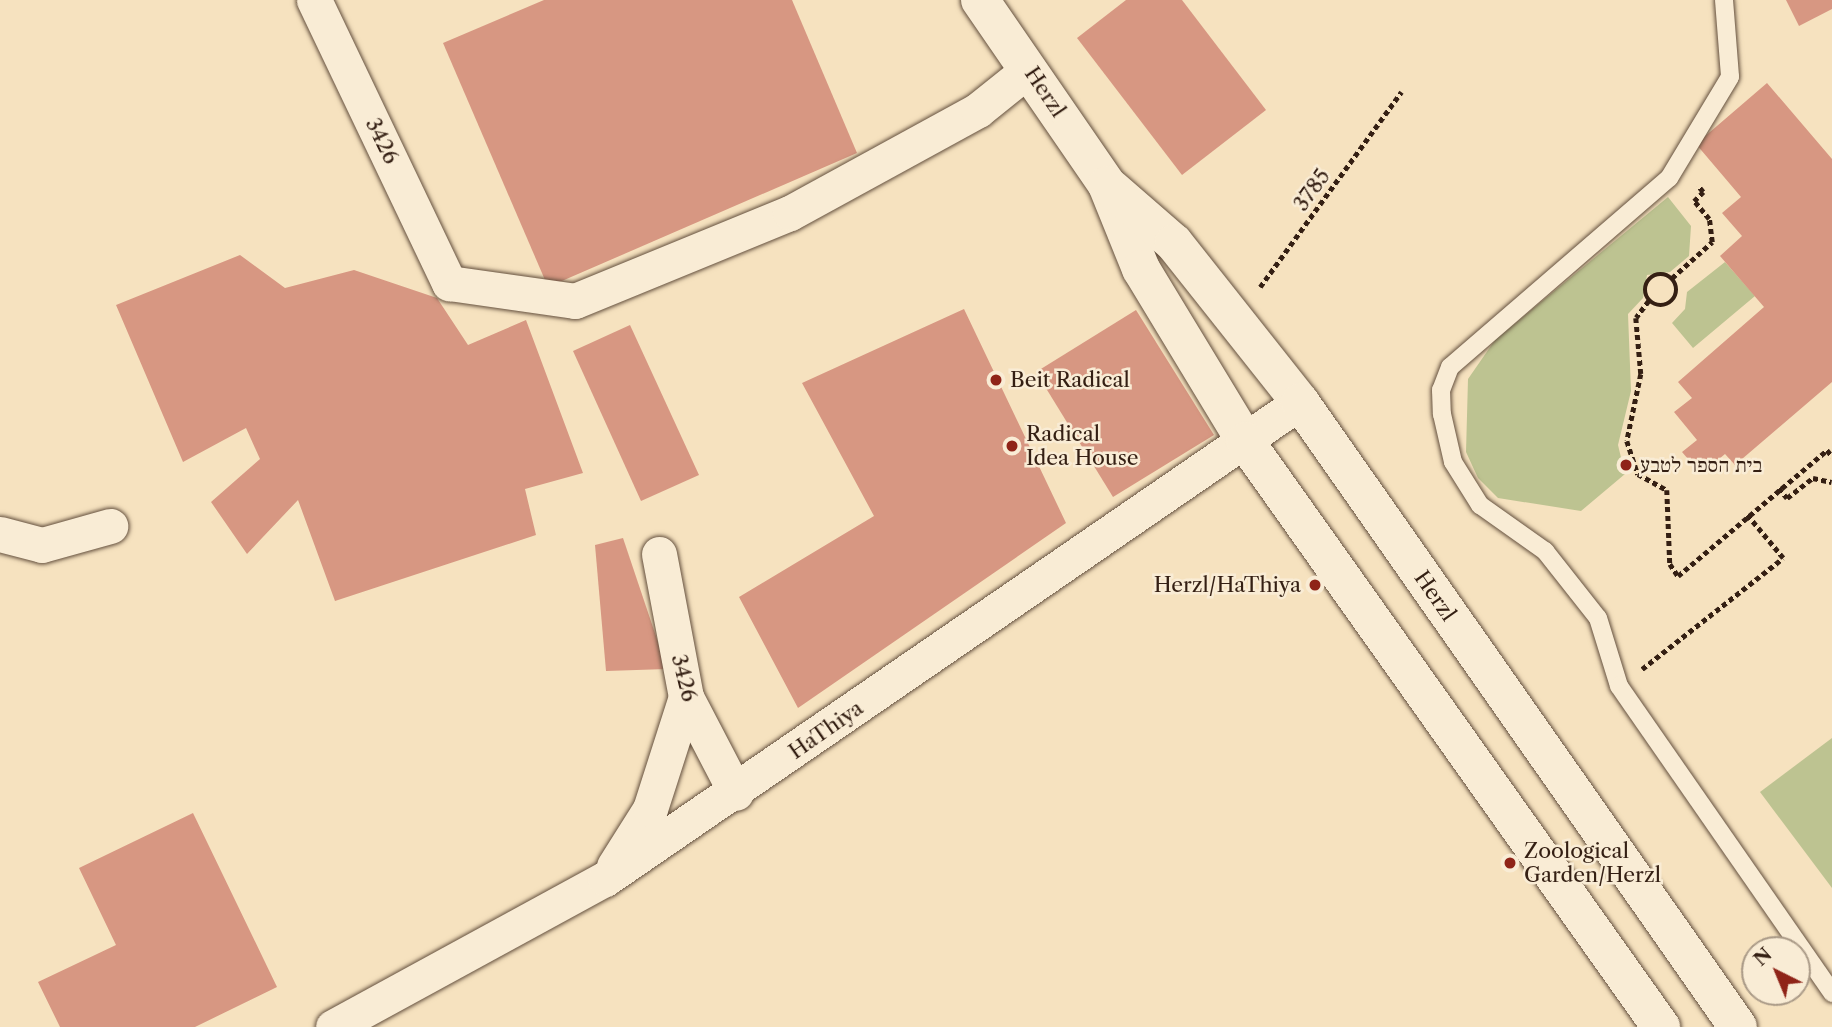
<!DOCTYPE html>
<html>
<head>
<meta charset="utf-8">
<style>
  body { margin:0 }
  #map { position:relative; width:1832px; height:1027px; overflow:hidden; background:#f6e2bf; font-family:"Libre Caslon Text","Frank Ruhl Libre",serif }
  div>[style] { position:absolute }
  .green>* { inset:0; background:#bdc391 }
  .building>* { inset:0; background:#d79782 }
  .path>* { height:4.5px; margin-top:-2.25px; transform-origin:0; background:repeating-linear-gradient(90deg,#341f13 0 5px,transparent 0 8.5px) }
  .path>.ring { margin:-2.25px; padding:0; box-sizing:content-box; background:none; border:4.5px solid #341f13; border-radius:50% }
  .roads { filter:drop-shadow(0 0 2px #64503e) drop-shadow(0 0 2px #64503e) }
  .lane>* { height:18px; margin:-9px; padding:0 9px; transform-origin:9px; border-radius:9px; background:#f9ecd5 }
  .street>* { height:35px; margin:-17.5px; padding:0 17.5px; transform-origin:17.5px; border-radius:17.5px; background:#f9ecd5 }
  .secondary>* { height:38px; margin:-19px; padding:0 19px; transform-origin:19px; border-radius:19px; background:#f9ecd5 }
  .dots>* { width:19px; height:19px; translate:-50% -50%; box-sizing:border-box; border:4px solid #f9ecd5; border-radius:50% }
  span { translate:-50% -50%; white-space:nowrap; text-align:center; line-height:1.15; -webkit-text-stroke:5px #f9ecd5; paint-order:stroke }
  .street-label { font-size:21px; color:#341f13 }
  .poi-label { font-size:21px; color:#341f13 }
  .left { translate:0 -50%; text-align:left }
  .right { translate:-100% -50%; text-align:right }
  .north { position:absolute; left:1741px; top:936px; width:70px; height:70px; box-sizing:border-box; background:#f9ecd5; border:2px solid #aa9a87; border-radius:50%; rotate:317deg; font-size:19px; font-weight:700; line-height:28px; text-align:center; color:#341f13 }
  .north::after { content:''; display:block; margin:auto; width:24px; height:32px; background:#8f2418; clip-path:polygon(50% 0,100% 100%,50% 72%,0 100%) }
</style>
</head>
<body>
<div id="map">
  <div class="green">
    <i style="clip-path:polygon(1668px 197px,1691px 226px,1689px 256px,1670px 272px,1647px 275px,1643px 298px,1628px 314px,1631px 391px,1618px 445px,1625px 474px,1581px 511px,1498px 498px,1478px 478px,1466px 452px,1468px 379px,1495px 340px)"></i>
    <i style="clip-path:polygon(1725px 262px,1755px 296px,1693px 348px,1672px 323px,1685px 309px,1687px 292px)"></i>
    <i style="clip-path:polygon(1832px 738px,1832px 888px,1760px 792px)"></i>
  </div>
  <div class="building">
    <i style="clip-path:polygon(544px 0,792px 0,857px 153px,548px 287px,443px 43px)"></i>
    <i style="clip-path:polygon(1126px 0,1182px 0,1266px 110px,1182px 175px,1077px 38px)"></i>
    <i style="clip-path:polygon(1786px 0,1832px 0,1832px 9px,1799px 26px)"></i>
    <i style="clip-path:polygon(1767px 83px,1832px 159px,1832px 382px,1735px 465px,1725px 454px,1701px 474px,1682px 452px,1697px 440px,1674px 412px,1692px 398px,1678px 382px,1764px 307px,1720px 256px,1742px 236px,1722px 213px,1741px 197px,1696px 144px)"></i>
    <i style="clip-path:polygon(240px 255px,285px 288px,354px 270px,437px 298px,468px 345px,526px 320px,583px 473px,525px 489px,536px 535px,335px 601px,298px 500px,247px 554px,211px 502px,260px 459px,246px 428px,183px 462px,116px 305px)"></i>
    <i style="clip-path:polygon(964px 309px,1066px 523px,798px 708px,739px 597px,874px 516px,802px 383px)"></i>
    <i style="clip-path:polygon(1136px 310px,1214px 435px,1113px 497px,1036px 372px)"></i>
    <i style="clip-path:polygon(630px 325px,699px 475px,641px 501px,573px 351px)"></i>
    <i style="clip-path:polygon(623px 538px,667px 669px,606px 671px,595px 545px)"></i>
    <i style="clip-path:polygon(193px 813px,277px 987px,195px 1027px,60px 1027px,38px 982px,116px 945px,79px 868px)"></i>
  </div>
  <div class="path">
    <i class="ring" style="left:1645px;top:274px;width:27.5px;height:27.5px"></i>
    <i style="left:1672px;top:278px;width:54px;rotate:-42deg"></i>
    <i style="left:1712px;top:242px;width:23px;rotate:-97deg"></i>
    <i style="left:1709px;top:219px;width:23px;rotate:-130deg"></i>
    <i style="left:1694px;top:201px;width:13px;rotate:-45deg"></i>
    <i style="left:1703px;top:192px;width:8px;rotate:-130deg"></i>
    <i style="left:1260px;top:287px;width:241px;rotate:-54.1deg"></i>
    <i style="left:1649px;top:301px;width:21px;rotate:127deg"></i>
    <i style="left:1636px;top:318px;width:56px;rotate:84.9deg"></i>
    <i style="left:1641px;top:374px;width:68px;rotate:101.8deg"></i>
    <i style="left:1627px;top:441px;width:35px;rotate:72deg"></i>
    <i style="left:1638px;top:474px;width:33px;rotate:29deg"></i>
    <i style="left:1667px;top:490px;width:74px;rotate:87.7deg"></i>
    <i style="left:1670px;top:564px;width:14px;rotate:56deg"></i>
    <i style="left:1678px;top:576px;width:195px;rotate:-40.2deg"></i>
    <i style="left:1827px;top:450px;width:8px;rotate:50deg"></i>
    <i style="left:1779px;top:488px;width:13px;rotate:51deg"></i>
    <i style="left:1787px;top:498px;width:33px;rotate:-38deg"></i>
    <i style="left:1813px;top:478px;width:19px;rotate:12deg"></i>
    <i style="left:1642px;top:669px;width:179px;rotate:-38.2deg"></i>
    <i style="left:1783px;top:558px;width:56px;rotate:-129.9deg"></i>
  </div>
  <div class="roads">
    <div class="lane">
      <i style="left:1724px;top:0;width:77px;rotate:85.5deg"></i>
      <i style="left:1730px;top:77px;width:118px;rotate:121.1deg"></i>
      <i style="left:1669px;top:178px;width:289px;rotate:139.2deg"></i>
      <i style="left:1450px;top:367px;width:25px;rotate:111deg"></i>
      <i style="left:1441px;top:390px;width:24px;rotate:88deg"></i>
      <i style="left:1442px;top:414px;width:49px;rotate:77.1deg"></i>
      <i style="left:1453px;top:462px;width:51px;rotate:57.9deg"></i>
      <i style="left:1480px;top:505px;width:80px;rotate:35.3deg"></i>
      <i style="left:1545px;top:551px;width:85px;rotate:51.7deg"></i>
      <i style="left:1598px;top:618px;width:71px;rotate:72.8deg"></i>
      <i style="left:1619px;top:686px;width:374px;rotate:55.2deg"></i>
    </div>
    <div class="street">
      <i style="left:314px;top:0;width:314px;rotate:64.5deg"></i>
      <i style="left:449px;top:283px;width:127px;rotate:8.1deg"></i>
      <i style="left:575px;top:301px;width:232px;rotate:-22.3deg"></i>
      <i style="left:790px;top:213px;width:214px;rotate:-28.7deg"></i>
      <i style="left:978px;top:110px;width:65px;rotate:-38.8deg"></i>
      <i style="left:0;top:534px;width:43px;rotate:14.7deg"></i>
      <i style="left:42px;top:545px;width:71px;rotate:-15.6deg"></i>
      <i style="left:659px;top:554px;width:146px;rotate:79.3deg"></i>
      <i style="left:686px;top:697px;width:108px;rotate:62.5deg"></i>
      <i style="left:614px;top:866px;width:67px;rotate:-57.7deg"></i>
      <i style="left:650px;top:809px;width:118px;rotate:-72.2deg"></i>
      <i style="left:333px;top:1027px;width:310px;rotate:-28.6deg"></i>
      <i style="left:605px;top:879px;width:843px;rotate:-34.46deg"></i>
    </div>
    <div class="secondary">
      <i style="left:980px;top:0;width:224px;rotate:55.5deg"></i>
      <i style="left:1107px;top:185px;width:91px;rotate:68deg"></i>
      <i style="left:1141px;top:269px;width:201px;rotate:58.8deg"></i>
      <i style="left:1245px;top:441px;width:719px;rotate:54.63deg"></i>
      <i style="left:1112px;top:189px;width:82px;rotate:41.1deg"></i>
      <i style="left:1174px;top:243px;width:203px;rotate:51.6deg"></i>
      <i style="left:1300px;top:402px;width:763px;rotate:54.98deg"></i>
    </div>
  </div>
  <div class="dots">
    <i style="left:996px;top:380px;background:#8f2418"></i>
    <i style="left:1012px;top:446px;background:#8f2418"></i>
    <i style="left:1626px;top:465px;background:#8f2418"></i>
    <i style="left:1315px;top:585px;background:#8f2418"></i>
    <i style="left:1510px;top:863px;background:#8f2418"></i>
  </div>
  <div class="street-label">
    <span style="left:1045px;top:92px;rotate:56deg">Herzl</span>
    <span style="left:382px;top:141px;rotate:64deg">3426</span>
    <span style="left:1312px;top:190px;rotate:-54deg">3785</span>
    <span style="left:1435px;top:596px;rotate:55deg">Herzl</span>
    <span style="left:684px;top:678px;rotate:76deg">3426</span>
    <span style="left:826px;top:730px;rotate:-35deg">HaThiya</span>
  </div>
  <div class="poi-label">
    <span class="left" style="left:1010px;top:380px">Beit Radical</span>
    <span class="left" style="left:1026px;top:446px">Radical<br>Idea House</span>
    <span class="left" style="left:1640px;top:465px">בית הספר לטבע</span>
    <span class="right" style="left:1301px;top:585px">Herzl/HaThiya</span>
    <span class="left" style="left:1524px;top:863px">Zoological<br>Garden/Herzl</span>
  </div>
  <div class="north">N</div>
</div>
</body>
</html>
